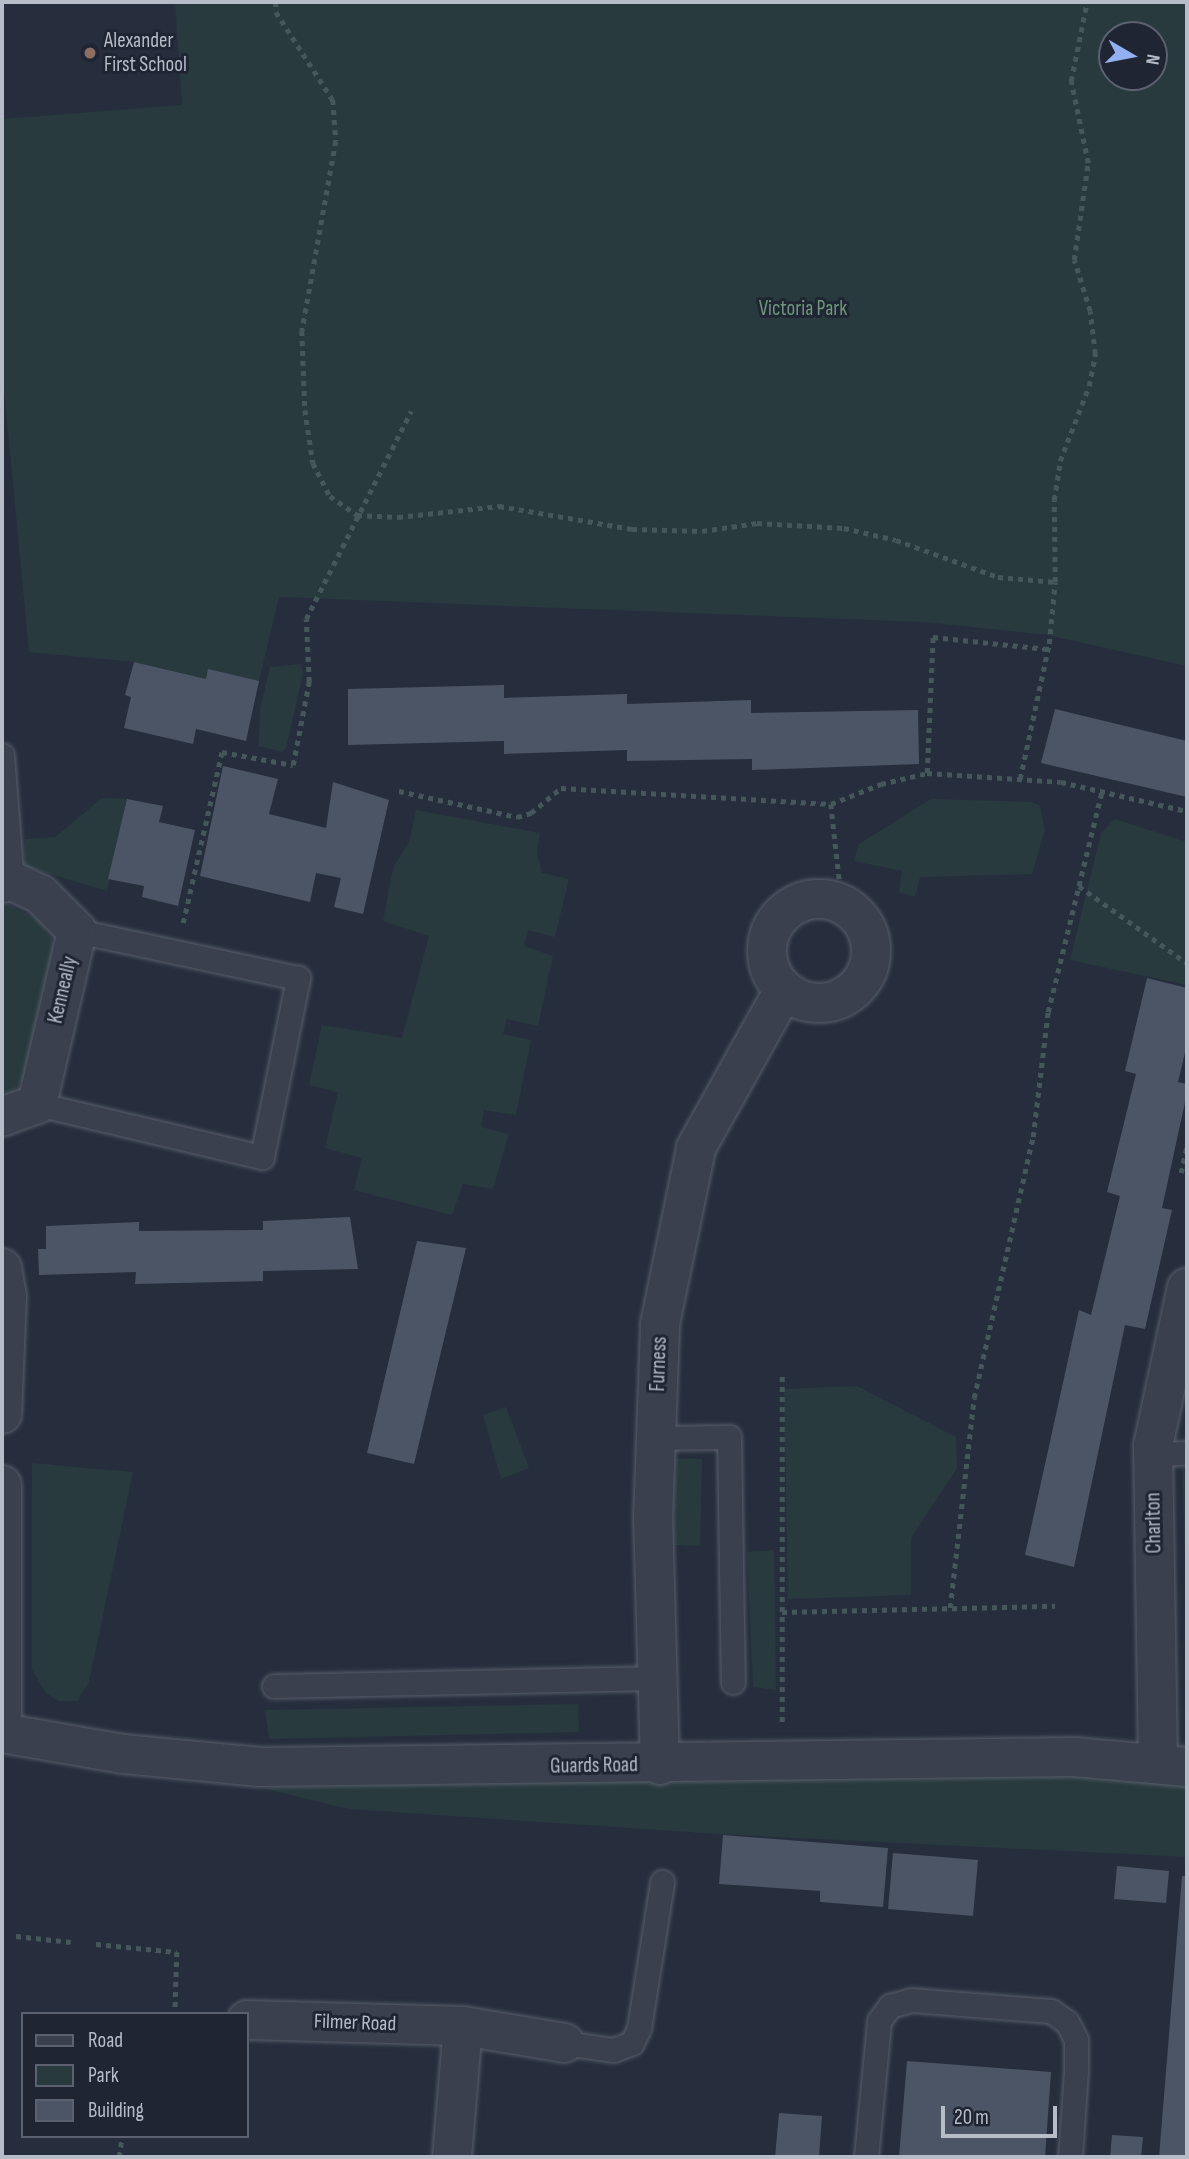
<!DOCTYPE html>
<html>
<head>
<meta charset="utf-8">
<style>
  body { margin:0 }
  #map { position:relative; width:1189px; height:2159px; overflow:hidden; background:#262e3d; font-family:"Sofia Sans Condensed",sans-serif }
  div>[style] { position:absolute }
  .green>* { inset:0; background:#283a3e }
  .building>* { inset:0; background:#4c5565 }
  .path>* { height:4.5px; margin-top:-2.25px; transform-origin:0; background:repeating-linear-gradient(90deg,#46575b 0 5px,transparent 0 10px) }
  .roads { filter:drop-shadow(0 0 2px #585e6b) drop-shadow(0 0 2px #585e6b) }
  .lane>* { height:23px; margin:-11.5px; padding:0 11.5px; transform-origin:11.5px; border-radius:11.5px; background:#3a404d }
  .street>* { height:38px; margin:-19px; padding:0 19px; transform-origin:19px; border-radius:19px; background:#3a404d }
  .street>.ring { margin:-19px; padding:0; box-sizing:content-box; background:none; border:38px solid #3a404d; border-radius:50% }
  .dots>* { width:19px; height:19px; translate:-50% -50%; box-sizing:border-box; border:4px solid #1f2532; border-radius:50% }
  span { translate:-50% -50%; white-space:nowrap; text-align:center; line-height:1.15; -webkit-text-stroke:6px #1f2532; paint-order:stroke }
  .poi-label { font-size:21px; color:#b6bcc8 }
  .left { translate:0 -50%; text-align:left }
  .park-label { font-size:21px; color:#6e977b }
  .street-label { font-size:21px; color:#b6bcc8 }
  .frame { position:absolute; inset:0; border:4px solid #b6bcc8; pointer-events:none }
  .legend { position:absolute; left:21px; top:2012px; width:228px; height:126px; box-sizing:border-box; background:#1f2532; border:2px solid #5b616e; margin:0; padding:9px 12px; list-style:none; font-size:21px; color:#b6bcc8 }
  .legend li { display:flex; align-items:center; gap:14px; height:35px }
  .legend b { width:35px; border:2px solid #5b616e }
  .north { position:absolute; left:1098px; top:21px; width:70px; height:70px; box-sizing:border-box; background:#1f2532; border:2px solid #5b616e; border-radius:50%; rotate:100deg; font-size:19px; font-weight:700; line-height:28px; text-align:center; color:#b6bcc8 }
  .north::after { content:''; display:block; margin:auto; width:24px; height:32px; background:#92b0f1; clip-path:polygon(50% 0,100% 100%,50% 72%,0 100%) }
  .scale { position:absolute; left:941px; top:2106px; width:116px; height:32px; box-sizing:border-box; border:4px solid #b6bcc8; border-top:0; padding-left:9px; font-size:21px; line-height:24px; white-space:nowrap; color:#b6bcc8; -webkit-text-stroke:5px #1f2532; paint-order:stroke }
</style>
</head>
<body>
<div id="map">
  <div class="green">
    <i style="clip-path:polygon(evenodd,175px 2px,1187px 2px,1187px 666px,1048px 635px,924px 622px,279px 597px,259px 681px,206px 679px,134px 662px,29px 652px,2px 367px,2px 119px,182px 105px,175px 2px,1112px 35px,1154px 35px,1154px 77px,1112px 77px,1112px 35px)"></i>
    <i style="clip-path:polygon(301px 664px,303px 674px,286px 748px,282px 752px,259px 746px,260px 709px,270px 667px)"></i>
    <i style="clip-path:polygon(102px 798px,127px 799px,107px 891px,24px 866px,25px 839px,55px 837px)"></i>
    <i style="clip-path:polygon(931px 799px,1032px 802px,1040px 806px,1045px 830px,1032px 874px,920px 877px,915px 897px,899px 892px,902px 871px,854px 861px,859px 844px)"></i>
    <i style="clip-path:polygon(416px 810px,540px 833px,537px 854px,542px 873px,569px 879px,555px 937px,528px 930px,524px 946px,553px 956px,538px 1026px,507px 1019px,503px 1034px,531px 1040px,516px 1115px,484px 1110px,481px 1127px,509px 1134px,493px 1189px,463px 1184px,452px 1215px,354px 1190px,362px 1158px,325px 1148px,338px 1092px,309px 1085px,322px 1025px,402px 1038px,429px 936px,383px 921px,393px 868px,409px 842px)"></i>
    <i style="clip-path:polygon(1115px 819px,1187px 842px,1187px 985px,1070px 960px,1101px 833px)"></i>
    <i style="clip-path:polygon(7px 904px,39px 920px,52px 939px,54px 954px,23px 1080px,13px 1092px,2px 1094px,2px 905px)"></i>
    <i style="clip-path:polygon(857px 1386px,956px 1437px,957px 1468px,911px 1538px,911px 1595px,788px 1599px,784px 1389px)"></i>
    <i style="clip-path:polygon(506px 1407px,529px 1468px,501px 1479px,483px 1415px)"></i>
    <i style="clip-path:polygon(675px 1459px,702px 1459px,700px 1546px,673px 1545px)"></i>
    <i style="clip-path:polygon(32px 1463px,133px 1472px,89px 1682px,77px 1701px,58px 1701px,46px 1693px,32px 1670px)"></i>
    <i style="clip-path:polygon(1182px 1468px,1187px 1468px,1187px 1555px,1185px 1555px)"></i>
    <i style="clip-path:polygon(774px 1550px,776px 1690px,753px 1687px,747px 1552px)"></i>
    <i style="clip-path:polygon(578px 1704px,579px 1732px,269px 1739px,265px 1710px)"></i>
    <i style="clip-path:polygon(1133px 1769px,1187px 1780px,1187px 1857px,718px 1834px,349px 1809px,262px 1788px)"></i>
  </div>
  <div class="building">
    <i style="clip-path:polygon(134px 662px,206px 679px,208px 669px,259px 681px,246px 741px,196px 729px,193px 744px,124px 728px,131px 697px,125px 695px)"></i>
    <i style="clip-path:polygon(504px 685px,504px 698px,627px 694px,627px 704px,751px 700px,751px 713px,918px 710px,919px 764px,752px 770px,752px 759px,627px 761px,627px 750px,504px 754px,504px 741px,348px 745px,348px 689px)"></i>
    <i style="clip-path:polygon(1055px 709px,1187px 741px,1187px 797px,1041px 763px)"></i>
    <i style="clip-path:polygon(223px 766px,278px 779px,269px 814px,326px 828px,333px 782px,389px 800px,363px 914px,334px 907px,341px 878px,316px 873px,310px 902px,200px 876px)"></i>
    <i style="clip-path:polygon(127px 799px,163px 806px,159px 822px,195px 830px,178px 906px,142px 897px,144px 886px,108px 879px)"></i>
    <i style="clip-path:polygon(1147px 978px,1187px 988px,1187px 1044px,1178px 1082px,1187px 1084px,1187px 1093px,1162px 1208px,1172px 1210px,1145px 1329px,1125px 1325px,1074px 1567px,1025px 1555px,1079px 1310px,1091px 1315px,1120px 1196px,1107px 1192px,1136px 1074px,1125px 1071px)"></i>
    <i style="clip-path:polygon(350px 1217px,358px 1269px,263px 1271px,263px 1281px,135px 1284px,136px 1272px,39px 1275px,38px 1249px,46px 1249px,46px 1226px,139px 1222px,139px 1231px,263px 1230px,263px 1221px)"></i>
    <i style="clip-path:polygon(417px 1241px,466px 1248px,414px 1464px,367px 1453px)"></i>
    <i style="clip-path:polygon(723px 1835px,888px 1848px,883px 1907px,820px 1902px,820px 1891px,719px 1884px)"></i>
    <i style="clip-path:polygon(893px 1853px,978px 1860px,973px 1916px,888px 1909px)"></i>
    <i style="clip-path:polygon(1117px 1866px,1169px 1871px,1166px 1903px,1114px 1899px)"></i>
    <i style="clip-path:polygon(1182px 1876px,1187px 1876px,1187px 2157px,1159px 2157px)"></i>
    <i style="clip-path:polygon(907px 2061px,1051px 2072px,1045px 2157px,899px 2157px)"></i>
    <i style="clip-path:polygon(779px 2113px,822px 2116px,819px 2157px,775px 2157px)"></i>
    <i style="clip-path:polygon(1112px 2135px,1143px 2137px,1141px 2157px,1110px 2157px)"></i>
  </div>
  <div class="path">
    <i style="left:276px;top:2px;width:10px;rotate:90deg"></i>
    <i style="left:276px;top:12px;width:105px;rotate:57.1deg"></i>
    <i style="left:333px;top:100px;width:41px;rotate:85.8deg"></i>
    <i style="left:336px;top:141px;width:193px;rotate:100.1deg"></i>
    <i style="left:302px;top:331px;width:79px;rotate:87.8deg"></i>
    <i style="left:305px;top:410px;width:54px;rotate:81.4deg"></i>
    <i style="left:313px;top:463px;width:37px;rotate:63deg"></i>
    <i style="left:330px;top:496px;width:33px;rotate:35deg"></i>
    <i style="left:357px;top:515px;width:41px;rotate:2.8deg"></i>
    <i style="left:398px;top:517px;width:102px;rotate:-6.2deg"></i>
    <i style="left:499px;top:506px;width:135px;rotate:9.8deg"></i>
    <i style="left:632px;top:529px;width:70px;rotate:1.6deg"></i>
    <i style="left:702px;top:531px;width:56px;rotate:-8.3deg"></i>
    <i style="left:757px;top:523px;width:87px;rotate:3.3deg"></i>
    <i style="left:844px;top:528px;width:53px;rotate:13deg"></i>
    <i style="left:896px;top:540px;width:109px;rotate:19.9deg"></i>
    <i style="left:998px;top:577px;width:57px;rotate:5deg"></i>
    <i style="left:1055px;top:582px;width:82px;rotate:-90.7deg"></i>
    <i style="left:1054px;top:500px;width:39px;rotate:-81deg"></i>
    <i style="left:1060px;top:461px;width:80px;rotate:-68.9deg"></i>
    <i style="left:1089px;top:386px;width:33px;rotate:-79deg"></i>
    <i style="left:1095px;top:354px;width:43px;rotate:-96.6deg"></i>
    <i style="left:1090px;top:311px;width:53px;rotate:-107.4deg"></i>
    <i style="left:1074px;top:260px;width:98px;rotate:-81.8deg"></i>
    <i style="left:1088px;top:163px;width:84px;rotate:-101.7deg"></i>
    <i style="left:1071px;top:81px;width:81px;rotate:-78.6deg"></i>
    <i style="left:927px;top:773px;width:136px;rotate:-87.5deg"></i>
    <i style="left:933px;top:637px;width:115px;rotate:6deg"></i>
    <i style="left:1020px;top:779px;width:138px;rotate:-77.9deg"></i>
    <i style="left:1049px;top:644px;width:62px;rotate:-84.5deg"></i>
    <i style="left:399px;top:791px;width:121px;rotate:12.4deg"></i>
    <i style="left:517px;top:817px;width:15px;rotate:-16deg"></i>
    <i style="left:531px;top:813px;width:39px;rotate:-40deg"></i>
    <i style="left:561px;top:788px;width:270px;rotate:3.4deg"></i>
    <i style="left:831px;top:804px;width:101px;rotate:83.7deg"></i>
    <i style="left:831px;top:804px;width:54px;rotate:-21.8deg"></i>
    <i style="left:881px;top:784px;width:47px;rotate:-13.4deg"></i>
    <i style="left:927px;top:773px;width:134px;rotate:3.8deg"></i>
    <i style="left:1061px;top:782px;width:129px;rotate:13deg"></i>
    <i style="left:1079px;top:886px;width:133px;rotate:35.5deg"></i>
    <i style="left:183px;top:923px;width:175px;rotate:-77.2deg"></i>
    <i style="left:222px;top:752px;width:72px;rotate:10.4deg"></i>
    <i style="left:293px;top:765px;width:85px;rotate:-79.1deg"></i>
    <i style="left:309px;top:682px;width:63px;rotate:-92.7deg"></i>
    <i style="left:306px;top:619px;width:233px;rotate:-63.2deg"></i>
    <i style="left:1181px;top:1173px;width:29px;rotate:-78deg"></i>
    <i style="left:950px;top:1608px;width:211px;rotate:-83.5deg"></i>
    <i style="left:974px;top:1398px;width:268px;rotate:-77.3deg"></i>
    <i style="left:1033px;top:1137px;width:126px;rotate:-83.2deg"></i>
    <i style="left:1048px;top:1012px;width:228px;rotate:-76.3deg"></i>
    <i style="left:782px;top:1612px;width:273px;rotate:-1.3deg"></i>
    <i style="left:782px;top:1722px;width:347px;rotate:-90deg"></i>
    <i style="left:16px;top:1936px;width:55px;rotate:6.2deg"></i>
    <i style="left:96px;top:1944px;width:81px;rotate:5.6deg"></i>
    <i style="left:177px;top:1952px;width:62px;rotate:91.8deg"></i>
    <i style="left:119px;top:2157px;width:21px;rotate:-82deg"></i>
  </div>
  <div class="roads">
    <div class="lane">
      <i style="left:2px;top:755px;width:126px;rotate:85.5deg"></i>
      <i style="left:37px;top:1104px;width:231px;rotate:13.3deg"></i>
      <i style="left:262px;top:1157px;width:183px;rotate:-78.6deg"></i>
      <i style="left:298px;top:978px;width:226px;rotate:-168deg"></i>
      <i style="left:656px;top:1438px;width:73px;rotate:-0.8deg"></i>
      <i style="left:729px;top:1437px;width:245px;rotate:89.1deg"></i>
      <i style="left:1153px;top:1454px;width:34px;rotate:-2deg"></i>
      <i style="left:274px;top:1686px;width:384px;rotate:-1.2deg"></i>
      <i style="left:565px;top:2043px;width:49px;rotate:8.3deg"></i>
      <i style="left:613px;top:2050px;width:20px;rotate:-20deg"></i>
      <i style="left:632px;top:2043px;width:17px;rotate:-65deg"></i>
      <i style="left:639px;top:2028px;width:148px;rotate:-81deg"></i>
      <i style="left:866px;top:2157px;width:137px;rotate:-84.5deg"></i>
      <i style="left:879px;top:2021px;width:19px;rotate:-54deg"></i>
      <i style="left:890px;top:2006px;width:22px;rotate:-16deg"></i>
      <i style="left:911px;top:2000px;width:140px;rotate:4.5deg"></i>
      <i style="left:1051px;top:2011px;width:19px;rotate:35deg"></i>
      <i style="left:1067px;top:2022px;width:20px;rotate:63deg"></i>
      <i style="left:1076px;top:2040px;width:30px;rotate:90deg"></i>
      <i style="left:1076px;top:2070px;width:87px;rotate:93.9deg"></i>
    </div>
    <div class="street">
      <i style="left:2px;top:883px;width:10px;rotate:-11deg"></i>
      <i style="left:12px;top:881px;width:31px;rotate:25deg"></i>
      <i style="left:40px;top:894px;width:52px;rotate:45deg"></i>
      <i style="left:77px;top:931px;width:178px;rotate:103deg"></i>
      <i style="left:37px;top:1104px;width:37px;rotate:160deg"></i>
      <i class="ring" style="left:767px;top:899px;width:66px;height:66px"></i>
      <i style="left:2px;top:1268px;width:29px;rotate:80deg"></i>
      <i style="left:7px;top:1297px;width:117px;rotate:92.4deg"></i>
      <i style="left:2px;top:1485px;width:248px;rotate:90deg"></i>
      <i style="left:2px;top:1733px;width:123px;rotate:9.8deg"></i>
      <i style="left:123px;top:1754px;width:138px;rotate:5.4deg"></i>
      <i style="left:260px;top:1767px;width:814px;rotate:-0.7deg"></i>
      <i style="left:1074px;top:1757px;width:113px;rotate:5.1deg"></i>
      <i style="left:1158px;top:1763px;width:317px;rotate:-90.9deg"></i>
      <i style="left:1153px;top:1446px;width:162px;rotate:-77.9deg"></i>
      <i style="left:660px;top:1765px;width:246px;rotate:-91.6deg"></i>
      <i style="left:653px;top:1519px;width:195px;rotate:-87.9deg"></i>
      <i style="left:660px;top:1324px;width:180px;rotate:-78.4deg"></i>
      <i style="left:696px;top:1148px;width:181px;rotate:-60.9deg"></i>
      <i style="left:247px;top:2020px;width:216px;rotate:1.6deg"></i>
      <i style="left:463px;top:2026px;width:103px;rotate:9.5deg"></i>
      <i style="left:452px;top:2157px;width:131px;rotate:-85.2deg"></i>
    </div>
  </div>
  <div class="dots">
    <i style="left:90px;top:53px;background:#8d6e63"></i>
  </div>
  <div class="poi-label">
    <span class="left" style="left:104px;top:53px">Alexander<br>First School</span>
  </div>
  <div class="park-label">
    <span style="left:803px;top:309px">Victoria Park</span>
  </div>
  <div class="street-label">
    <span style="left:63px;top:990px;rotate:-77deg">Kenneally</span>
    <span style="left:659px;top:1364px;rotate:-88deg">Furness</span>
    <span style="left:1154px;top:1523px;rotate:-91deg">Charlton</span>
    <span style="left:594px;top:1766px;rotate:-1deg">Guards Road</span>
    <span style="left:355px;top:2023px;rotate:2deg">Filmer Road</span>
  </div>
  <div class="frame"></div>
  <ul class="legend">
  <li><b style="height:9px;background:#3a404d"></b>Road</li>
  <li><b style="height:19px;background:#283a3e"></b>Park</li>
  <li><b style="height:19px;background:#4c5565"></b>Building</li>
  </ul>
  <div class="north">N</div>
  <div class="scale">20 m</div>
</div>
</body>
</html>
